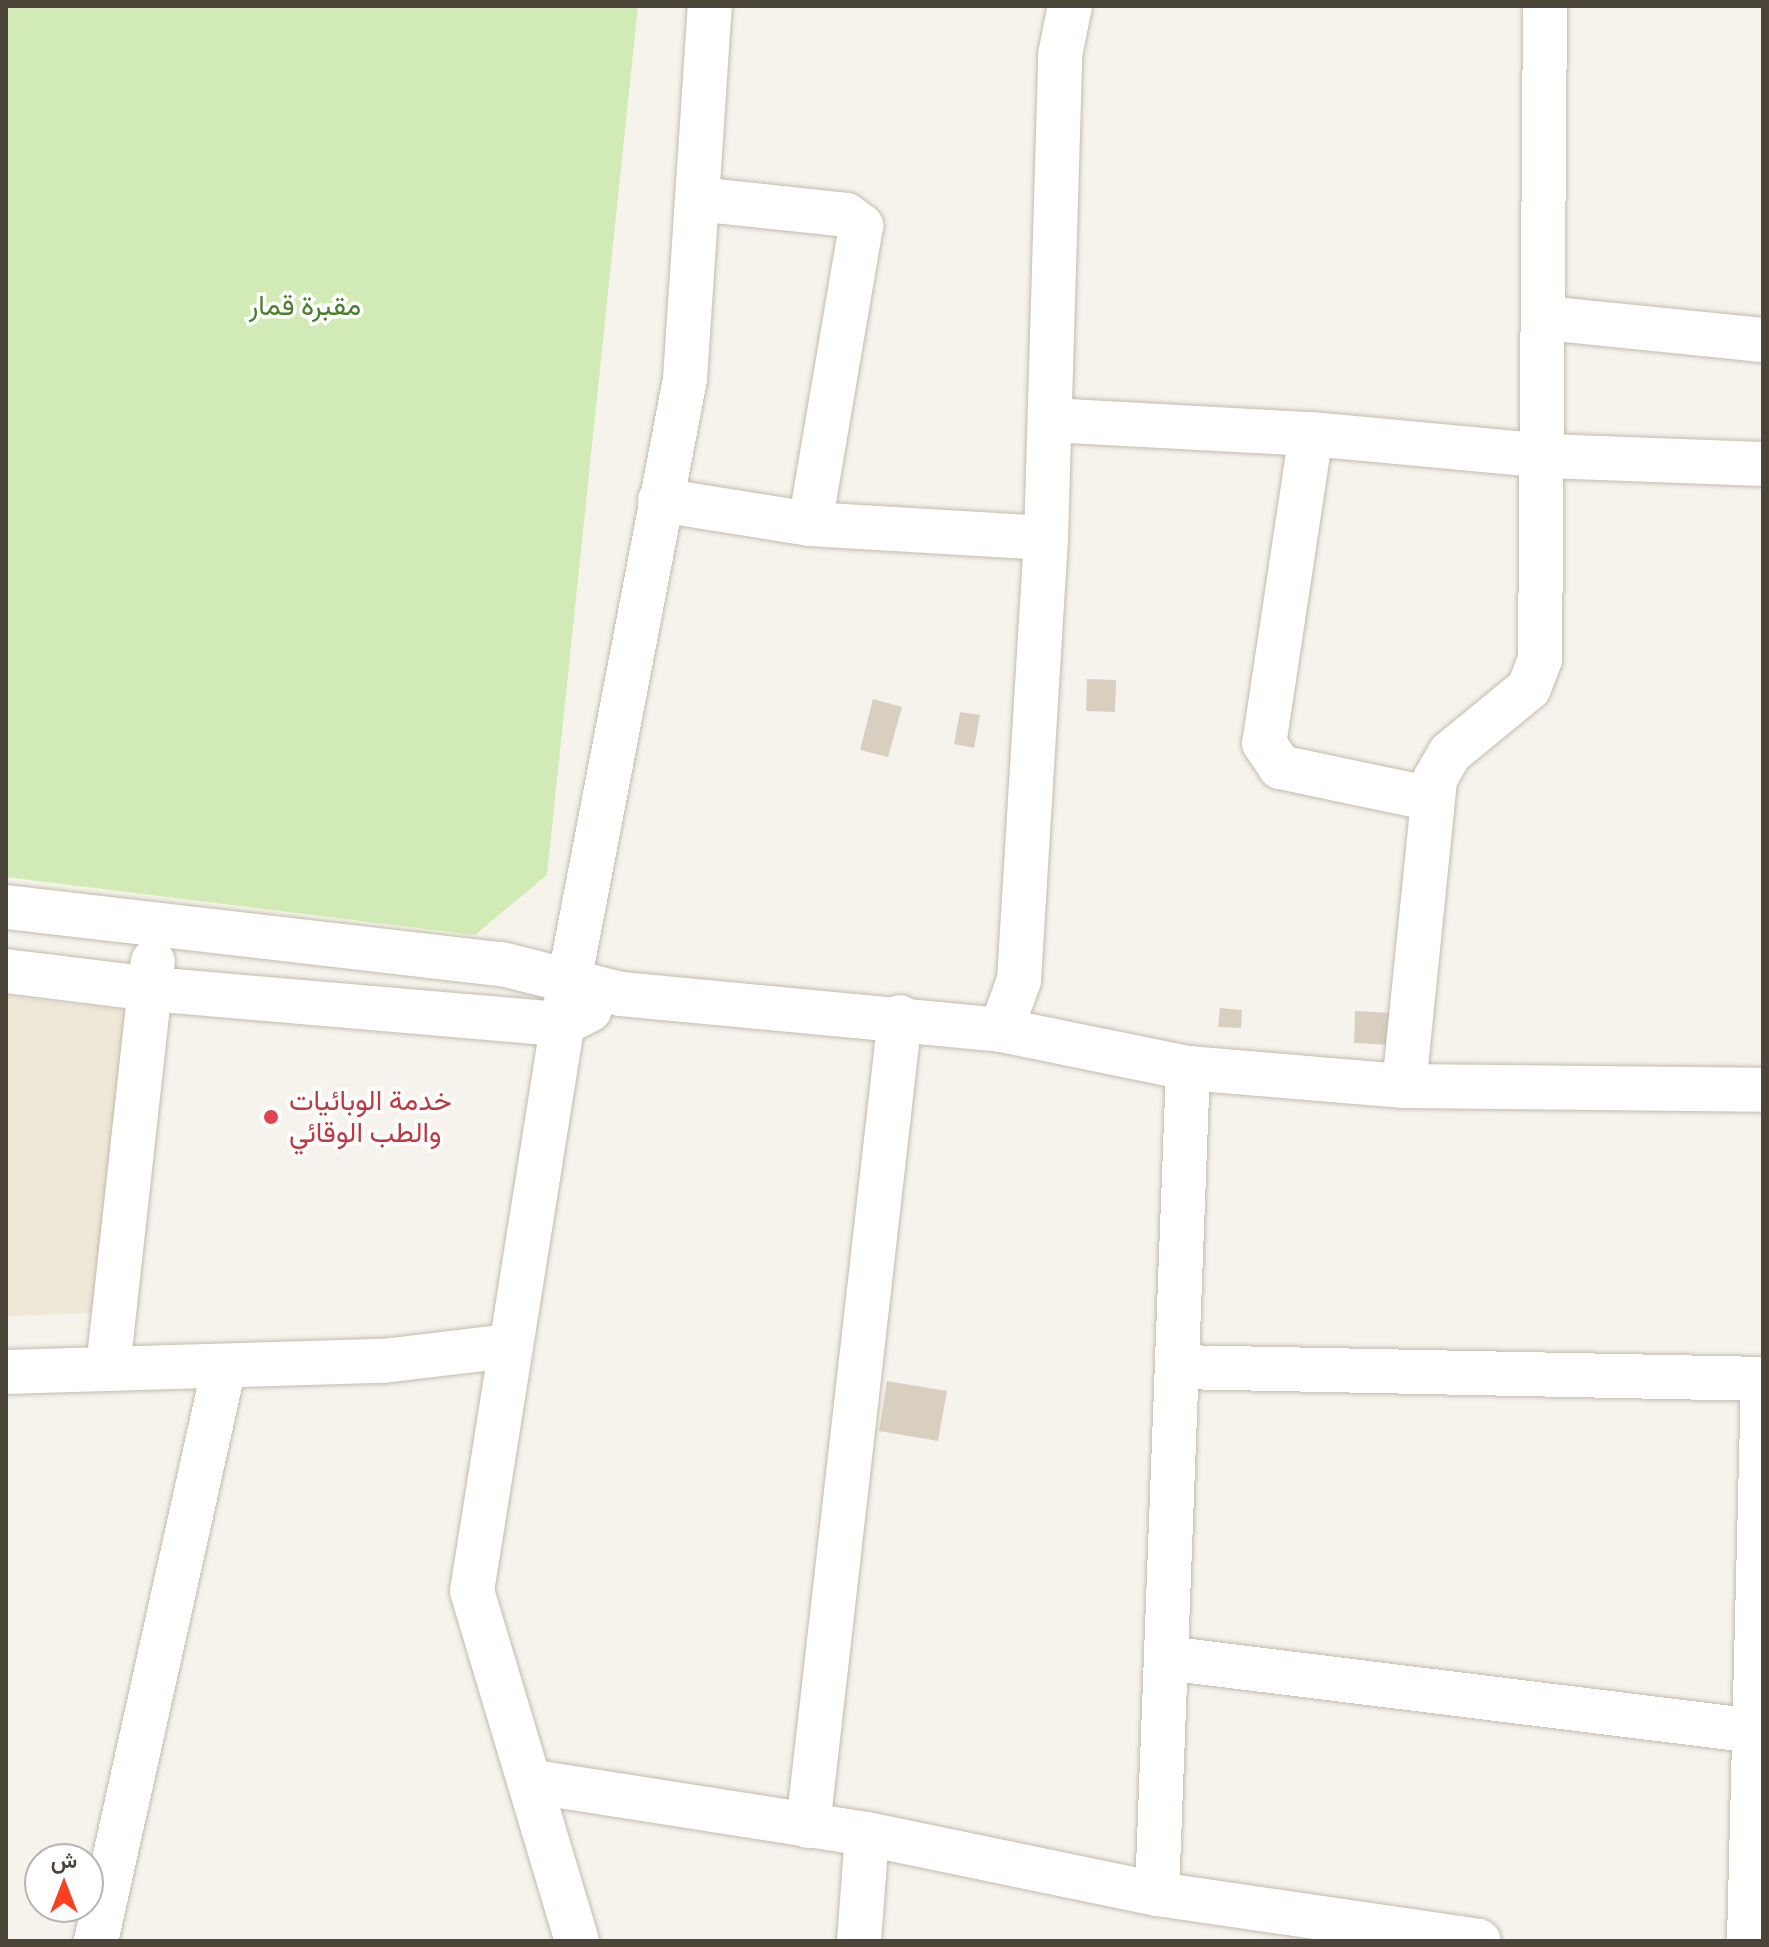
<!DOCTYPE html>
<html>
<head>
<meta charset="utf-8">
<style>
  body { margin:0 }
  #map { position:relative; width:1769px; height:1947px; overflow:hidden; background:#f6f3ec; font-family:"Fira Sans Condensed",Vazirmatn,sans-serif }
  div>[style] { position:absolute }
  .education>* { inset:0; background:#efe8d6 }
  .green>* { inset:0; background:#d2eab5 }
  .building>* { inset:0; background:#d8cfc1 }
  .roads { filter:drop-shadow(0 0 2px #c2bbae) drop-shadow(0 0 2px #c2bbae) }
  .minor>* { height:44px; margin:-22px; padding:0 22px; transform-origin:22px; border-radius:22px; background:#fff }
  .dots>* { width:22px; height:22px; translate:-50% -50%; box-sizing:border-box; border:4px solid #fff; border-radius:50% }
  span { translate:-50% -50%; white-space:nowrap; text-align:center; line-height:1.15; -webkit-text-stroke:7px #fff; paint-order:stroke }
  .park-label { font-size:28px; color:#4a7f2a }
  .health-label { font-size:28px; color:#be3a42 }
  .left { translate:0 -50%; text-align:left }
  .frame { position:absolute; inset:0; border:8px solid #4b4439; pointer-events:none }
  .north { position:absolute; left:24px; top:1843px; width:80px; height:80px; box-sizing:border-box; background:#fff; border:2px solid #b7b4b0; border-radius:50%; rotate:0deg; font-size:22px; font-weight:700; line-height:32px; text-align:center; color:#4b4439 }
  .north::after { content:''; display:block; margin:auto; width:28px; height:36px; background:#fc3f1d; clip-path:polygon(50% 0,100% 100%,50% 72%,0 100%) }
</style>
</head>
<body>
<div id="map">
  <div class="education">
    <i style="clip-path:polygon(6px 996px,126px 1010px,93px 1313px,6px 1316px)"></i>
  </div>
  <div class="green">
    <i style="clip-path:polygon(6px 6px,638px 6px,547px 875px,475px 935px,6px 877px)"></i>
  </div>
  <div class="building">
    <i style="clip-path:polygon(1087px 679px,1116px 680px,1115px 712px,1086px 711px)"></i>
    <i style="clip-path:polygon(873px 699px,902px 707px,888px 757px,860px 750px)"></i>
    <i style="clip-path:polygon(960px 712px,980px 715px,974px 748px,954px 744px)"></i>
    <i style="clip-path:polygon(1220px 1008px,1242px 1010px,1241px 1028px,1218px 1027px)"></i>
    <i style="clip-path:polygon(1355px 1011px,1393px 1013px,1391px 1045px,1354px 1043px)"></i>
    <i style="clip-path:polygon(887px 1381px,947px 1391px,938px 1441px,879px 1431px)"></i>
  </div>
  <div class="roads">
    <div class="minor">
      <i style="left:697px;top:199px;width:150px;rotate:6.1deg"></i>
      <i style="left:846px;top:215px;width:19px;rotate:36deg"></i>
      <i style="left:861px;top:226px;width:302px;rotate:99.7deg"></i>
      <i style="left:1546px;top:318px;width:218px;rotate:5.8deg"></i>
      <i style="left:1050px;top:420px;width:261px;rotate:3.1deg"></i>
      <i style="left:1311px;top:434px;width:236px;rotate:5.3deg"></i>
      <i style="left:1546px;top:456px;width:217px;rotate:2.1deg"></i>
      <i style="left:1311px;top:434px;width:313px;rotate:98.6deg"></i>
      <i style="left:1264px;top:743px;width:29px;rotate:56deg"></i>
      <i style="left:1280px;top:767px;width:155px;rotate:11.9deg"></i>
      <i style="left:660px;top:500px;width:152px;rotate:9.1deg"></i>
      <i style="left:810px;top:524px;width:236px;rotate:3.4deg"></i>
      <i style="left:6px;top:907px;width:499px;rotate:6.6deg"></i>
      <i style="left:502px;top:964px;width:123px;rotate:14.1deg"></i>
      <i style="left:621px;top:994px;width:382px;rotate:5.4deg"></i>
      <i style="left:1001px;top:1030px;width:53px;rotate:-70.2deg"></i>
      <i style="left:1019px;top:980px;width:443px;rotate:-86.5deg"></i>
      <i style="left:1046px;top:538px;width:483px;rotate:-88.3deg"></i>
      <i style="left:1060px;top:55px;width:50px;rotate:-78.5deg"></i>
      <i style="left:6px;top:971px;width:145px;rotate:7.1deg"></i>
      <i style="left:150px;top:989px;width:413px;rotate:4.9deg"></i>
      <i style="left:562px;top:1024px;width:31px;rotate:-27deg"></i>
      <i style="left:1001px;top:1030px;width:191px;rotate:11.5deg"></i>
      <i style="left:1188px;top:1068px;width:217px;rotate:4.8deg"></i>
      <i style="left:1404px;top:1086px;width:359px;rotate:0.6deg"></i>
      <i style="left:1404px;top:1086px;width:309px;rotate:-84.2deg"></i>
      <i style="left:1435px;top:779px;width:30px;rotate:-60deg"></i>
      <i style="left:1450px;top:753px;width:102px;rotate:-39.4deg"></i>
      <i style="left:1529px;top:688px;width:31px;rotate:-69deg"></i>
      <i style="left:1540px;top:659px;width:653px;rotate:-89.56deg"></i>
      <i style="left:1177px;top:1367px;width:586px;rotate:1.17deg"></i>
      <i style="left:108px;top:1368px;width:409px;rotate:-83.7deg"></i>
      <i style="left:6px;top:1372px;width:377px;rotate:-1.7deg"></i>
      <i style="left:383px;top:1361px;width:126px;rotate:-6.8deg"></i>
      <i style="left:1166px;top:1658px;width:602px;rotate:7.07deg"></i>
      <i style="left:534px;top:1782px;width:337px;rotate:8.9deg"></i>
      <i style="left:867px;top:1834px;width:296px;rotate:11.7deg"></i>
      <i style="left:1157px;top:1894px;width:827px;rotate:-87.85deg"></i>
      <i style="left:808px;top:1826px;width:814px;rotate:-83.51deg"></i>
      <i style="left:1157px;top:1894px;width:325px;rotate:8.3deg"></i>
      <i style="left:96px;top:1941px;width:588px;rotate:-77.43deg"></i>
      <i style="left:577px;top:1941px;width:365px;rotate:-106.7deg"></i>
      <i style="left:472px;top:1591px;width:622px;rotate:-80.93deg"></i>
      <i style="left:570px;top:977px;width:609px;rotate:-79.11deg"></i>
      <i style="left:685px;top:379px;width:374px;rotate:-86.2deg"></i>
      <i style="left:859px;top:1941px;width:107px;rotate:-85.7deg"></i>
      <i style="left:1749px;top:1941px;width:562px;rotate:-88.57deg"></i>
    </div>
  </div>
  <div class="dots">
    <i style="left:271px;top:1117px;background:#e0444e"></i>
  </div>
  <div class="park-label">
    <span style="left:305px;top:306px">مقبرة قمار</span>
  </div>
  <div class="health-label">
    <span class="left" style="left:289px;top:1117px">خدمة الوبائيات<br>والطب الوقائي</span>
  </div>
  <div class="frame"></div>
  <div class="north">ش</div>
</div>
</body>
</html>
